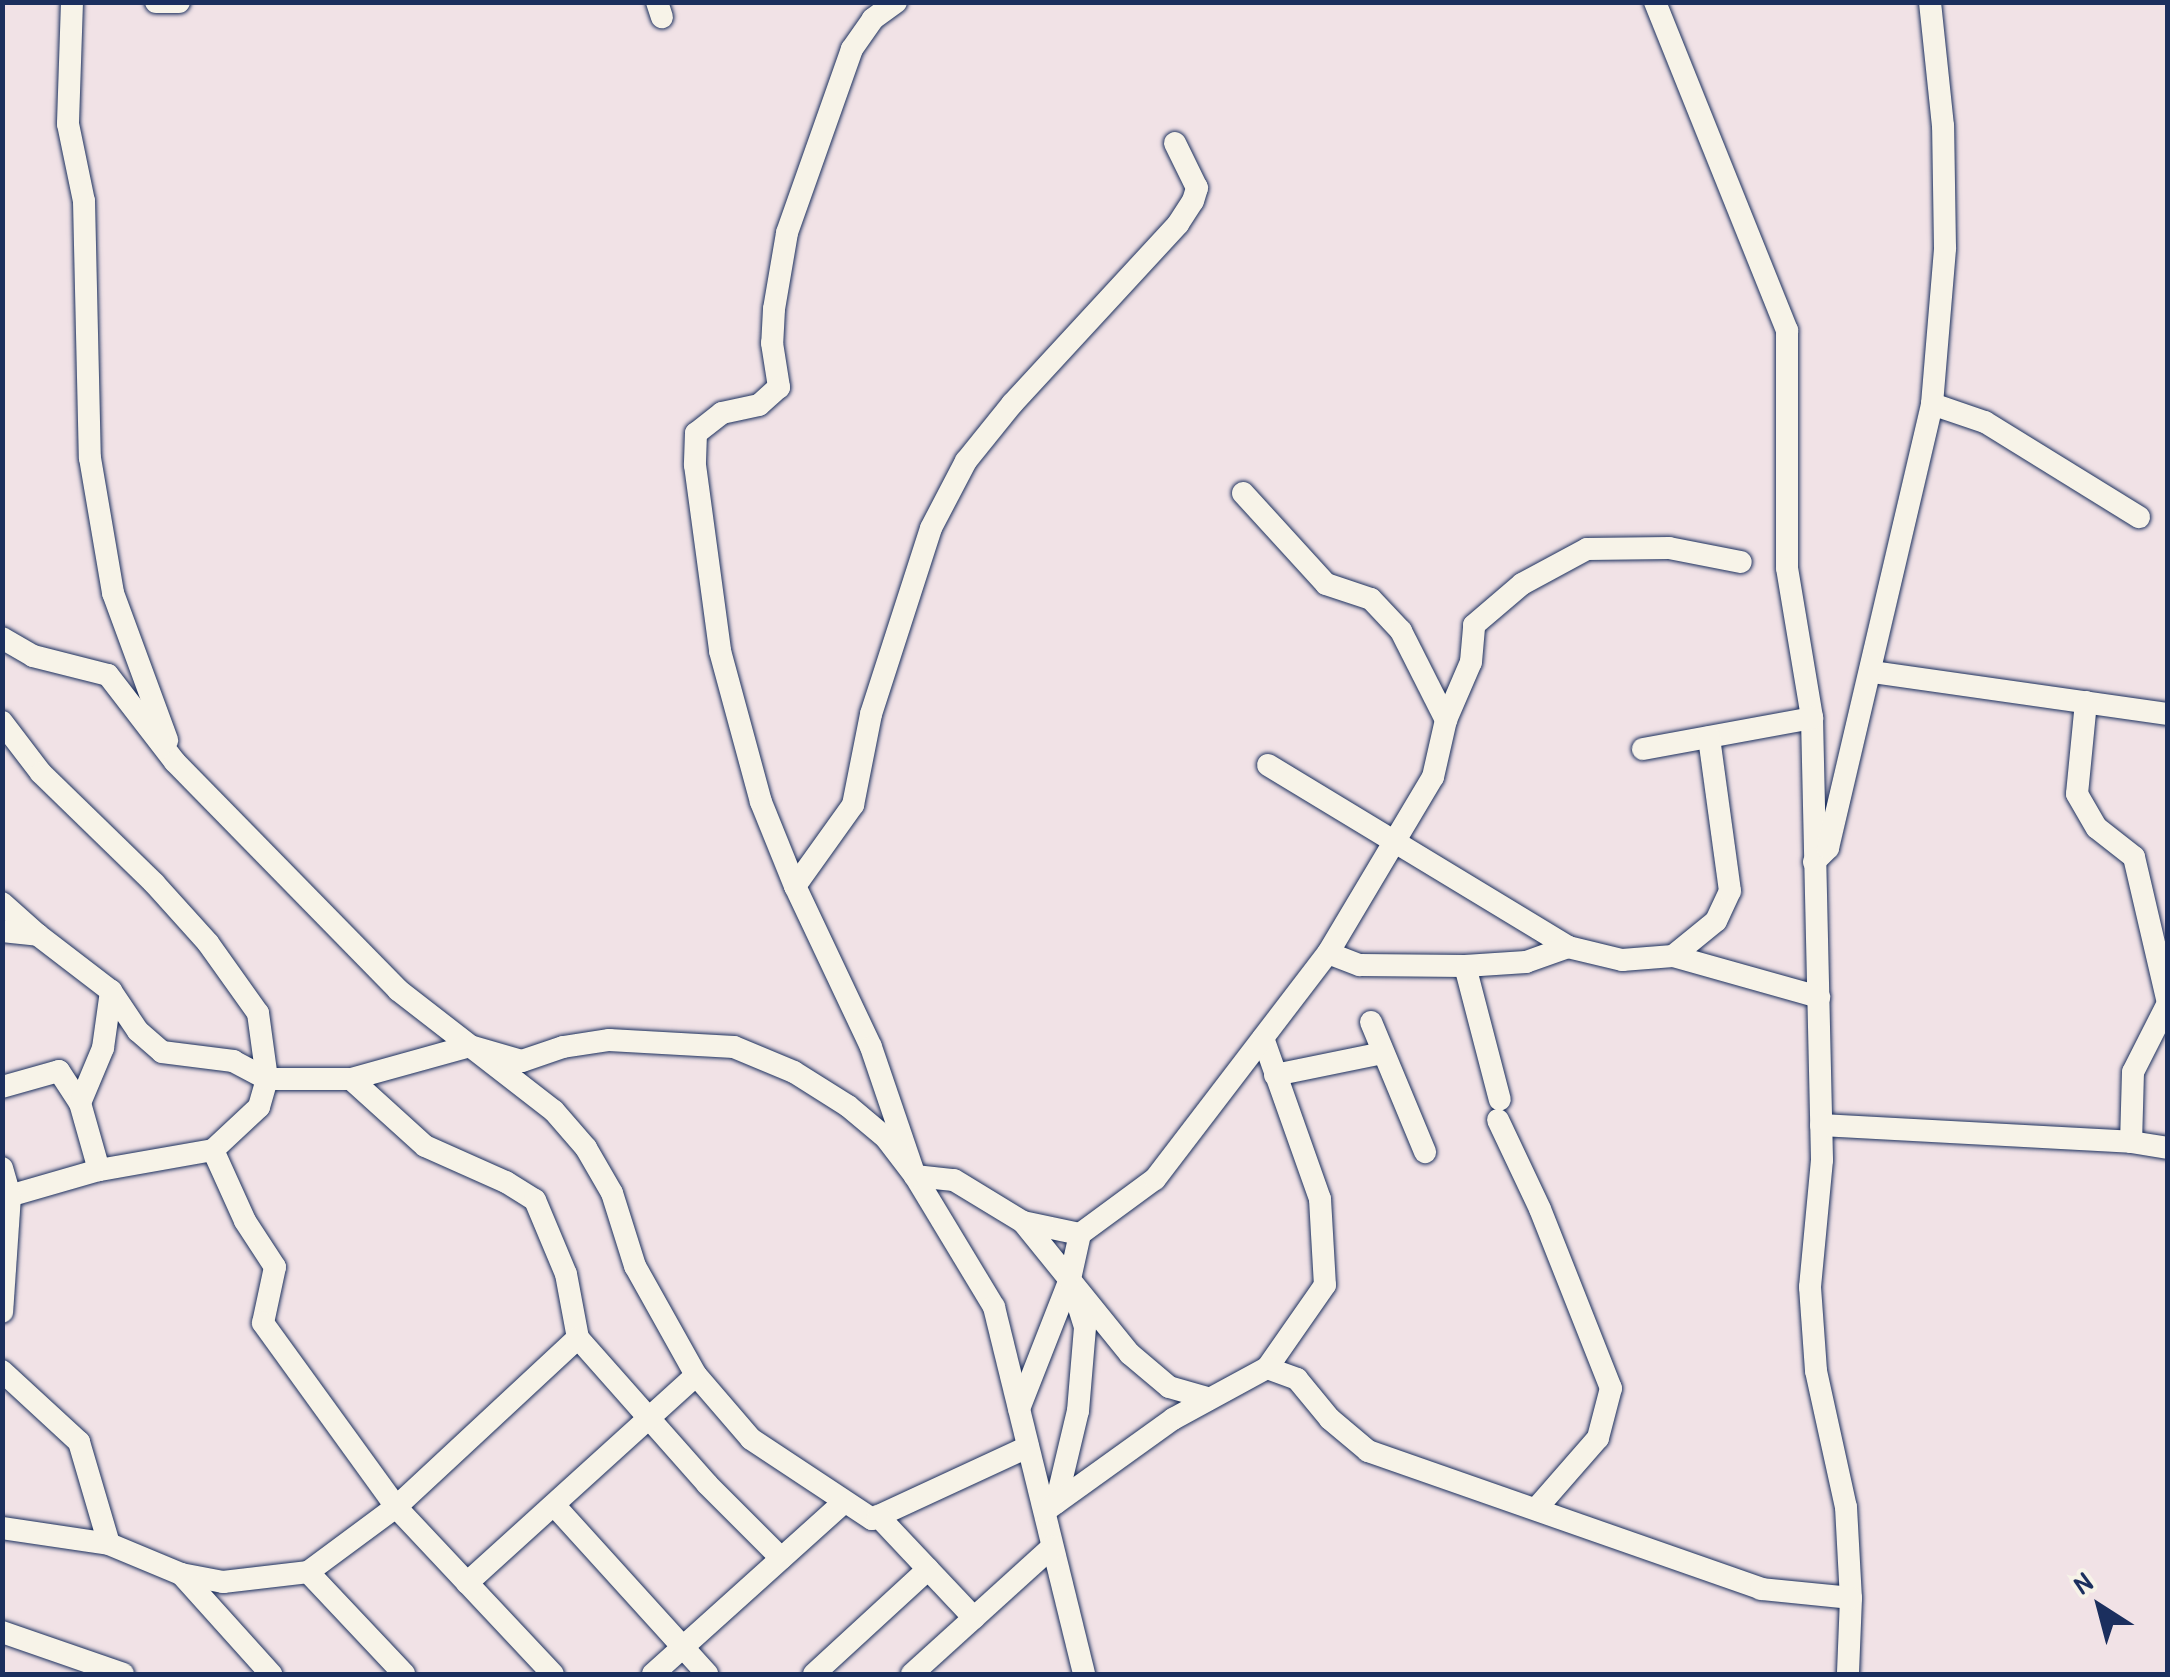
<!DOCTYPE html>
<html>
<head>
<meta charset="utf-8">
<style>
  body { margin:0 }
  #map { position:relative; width:2170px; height:1677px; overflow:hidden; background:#f1e2e6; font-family:"Patrick Hand",sans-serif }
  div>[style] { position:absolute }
  .roads { filter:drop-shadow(0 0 2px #1b2f5e) drop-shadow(0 0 2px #1b2f5e) }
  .street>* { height:22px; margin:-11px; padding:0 11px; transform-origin:11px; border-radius:11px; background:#f7f3e8 }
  span { translate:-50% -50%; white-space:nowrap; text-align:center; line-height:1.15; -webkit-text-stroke:9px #f7f3e8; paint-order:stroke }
  .frame { position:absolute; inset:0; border:5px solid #1b2f5e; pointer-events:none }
  .north { position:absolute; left:2050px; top:1557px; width:100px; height:100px; -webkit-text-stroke:8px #f7f3e8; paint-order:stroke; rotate:324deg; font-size:28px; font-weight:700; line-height:40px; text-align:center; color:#1b2f5e }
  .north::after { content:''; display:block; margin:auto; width:35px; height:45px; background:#1b2f5e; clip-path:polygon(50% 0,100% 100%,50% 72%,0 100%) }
</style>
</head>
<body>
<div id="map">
  <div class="roads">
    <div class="street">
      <i style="left:72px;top:2px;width:122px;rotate:91.9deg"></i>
      <i style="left:68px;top:124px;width:79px;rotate:78.3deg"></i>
      <i style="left:84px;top:201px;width:257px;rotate:88.7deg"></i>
      <i style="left:90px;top:458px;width:137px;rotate:80.3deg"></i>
      <i style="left:113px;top:593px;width:157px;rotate:69.8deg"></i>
      <i style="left:156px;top:2px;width:23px"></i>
      <i style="left:657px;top:2px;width:16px;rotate:72deg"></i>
      <i style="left:896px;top:2px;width:29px;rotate:144deg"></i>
      <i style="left:873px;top:19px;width:37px;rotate:125deg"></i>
      <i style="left:852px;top:49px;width:195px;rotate:109.5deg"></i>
      <i style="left:787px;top:233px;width:77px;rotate:99.7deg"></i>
      <i style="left:774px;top:309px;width:34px;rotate:93deg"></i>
      <i style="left:772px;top:343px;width:45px;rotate:81deg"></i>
      <i style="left:779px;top:387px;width:27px;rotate:138deg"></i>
      <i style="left:759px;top:405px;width:38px;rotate:168deg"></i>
      <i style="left:722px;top:413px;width:33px;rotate:142deg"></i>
      <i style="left:696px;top:433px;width:32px;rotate:92deg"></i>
      <i style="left:695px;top:465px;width:188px;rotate:82.3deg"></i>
      <i style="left:720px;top:651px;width:156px;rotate:74.8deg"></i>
      <i style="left:761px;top:802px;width:91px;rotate:68deg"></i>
      <i style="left:795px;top:886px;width:178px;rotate:64.7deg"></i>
      <i style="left:871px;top:1047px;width:136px;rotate:71.2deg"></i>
      <i style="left:915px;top:1176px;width:153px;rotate:58.9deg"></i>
      <i style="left:994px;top:1307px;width:378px;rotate:76.2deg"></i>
      <i style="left:1655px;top:2px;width:354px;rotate:68.1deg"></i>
      <i style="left:1787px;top:330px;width:238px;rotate:90deg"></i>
      <i style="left:1787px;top:568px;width:152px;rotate:80.5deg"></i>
      <i style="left:1812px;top:718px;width:442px;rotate:88.7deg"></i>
      <i style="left:1822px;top:1160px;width:128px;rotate:95.4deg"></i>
      <i style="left:1810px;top:1287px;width:84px;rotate:85.9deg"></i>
      <i style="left:1816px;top:1371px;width:139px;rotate:77.6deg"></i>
      <i style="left:1846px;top:1507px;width:91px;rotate:86.9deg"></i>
      <i style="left:1851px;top:1598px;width:76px;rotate:92.3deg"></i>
      <i style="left:1932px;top:404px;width:56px;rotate:18.8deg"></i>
      <i style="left:1985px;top:422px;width:181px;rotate:31.7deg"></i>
      <i style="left:1243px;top:493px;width:123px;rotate:47.6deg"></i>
      <i style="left:1326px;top:584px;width:47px;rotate:18.4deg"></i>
      <i style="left:1371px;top:599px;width:44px;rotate:46.8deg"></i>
      <i style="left:1401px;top:631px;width:100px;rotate:63.2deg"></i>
      <i style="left:2px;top:638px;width:36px;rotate:30deg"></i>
      <i style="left:33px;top:656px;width:77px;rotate:14.2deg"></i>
      <i style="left:108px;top:675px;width:110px;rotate:52.4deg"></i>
      <i style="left:175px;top:762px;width:319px;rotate:45.6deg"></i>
      <i style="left:398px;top:990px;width:197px;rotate:37.8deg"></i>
      <i style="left:554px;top:1111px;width:49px;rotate:49.1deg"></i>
      <i style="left:586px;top:1148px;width:52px;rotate:60deg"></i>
      <i style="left:612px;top:1193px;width:77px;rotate:72.5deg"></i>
      <i style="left:635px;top:1266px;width:125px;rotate:60.8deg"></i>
      <i style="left:696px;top:1375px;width:84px;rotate:49.3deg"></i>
      <i style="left:751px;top:1439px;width:145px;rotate:33.5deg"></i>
      <i style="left:872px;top:1519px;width:172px;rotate:-24.8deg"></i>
      <i style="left:1872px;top:672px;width:299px;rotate:8.1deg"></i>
      <i style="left:2086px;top:702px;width:92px;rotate:95.6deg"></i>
      <i style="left:2077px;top:794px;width:39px;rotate:60deg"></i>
      <i style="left:2097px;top:828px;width:47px;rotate:38.1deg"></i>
      <i style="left:2134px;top:857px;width:150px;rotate:76.9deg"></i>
      <i style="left:2168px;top:1003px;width:77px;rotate:116.9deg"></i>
      <i style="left:2133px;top:1072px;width:70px;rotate:91.6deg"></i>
      <i style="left:2px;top:722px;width:64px;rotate:52.6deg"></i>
      <i style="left:41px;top:773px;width:158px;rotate:44.2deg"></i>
      <i style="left:154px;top:883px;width:81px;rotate:48deg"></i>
      <i style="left:208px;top:943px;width:86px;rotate:54.5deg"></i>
      <i style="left:258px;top:1013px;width:67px;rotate:82.2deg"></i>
      <i style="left:267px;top:1079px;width:29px;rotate:106deg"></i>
      <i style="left:259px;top:1107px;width:63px;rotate:136.9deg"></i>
      <i style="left:213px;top:1150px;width:116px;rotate:170deg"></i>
      <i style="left:99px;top:1170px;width:101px;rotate:163.9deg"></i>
      <i style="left:1643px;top:749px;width:172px;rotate:-10.4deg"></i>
      <i style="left:1268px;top:765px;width:351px;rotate:31.2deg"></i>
      <i style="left:1568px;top:947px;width:56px;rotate:13.5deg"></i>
      <i style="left:1622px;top:960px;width:51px;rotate:-4.5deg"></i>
      <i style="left:1673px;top:956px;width:152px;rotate:15.7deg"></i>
      <i style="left:1814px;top:862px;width:20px;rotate:-45deg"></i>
      <i style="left:1828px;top:848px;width:456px;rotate:-76.8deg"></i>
      <i style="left:1932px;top:404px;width:157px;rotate:-85.2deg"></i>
      <i style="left:1945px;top:248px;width:122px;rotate:-90.9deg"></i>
      <i style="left:1943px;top:126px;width:125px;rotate:-96deg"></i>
      <i style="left:795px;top:886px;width:100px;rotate:-54.4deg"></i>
      <i style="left:853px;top:805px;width:93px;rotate:-78.8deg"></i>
      <i style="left:871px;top:714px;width:195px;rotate:-72.1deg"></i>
      <i style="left:931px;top:528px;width:76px;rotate:-62.4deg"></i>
      <i style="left:966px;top:461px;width:73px;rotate:-51.1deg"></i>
      <i style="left:1012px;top:404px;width:245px;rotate:-47.3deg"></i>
      <i style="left:1178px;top:224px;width:27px;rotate:-57deg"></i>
      <i style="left:1193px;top:201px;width:14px;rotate:-73deg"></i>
      <i style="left:1197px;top:188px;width:50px;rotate:-116.1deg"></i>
      <i style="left:2px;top:903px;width:48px;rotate:41.6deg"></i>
      <i style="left:2px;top:931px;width:36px;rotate:6deg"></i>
      <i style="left:38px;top:935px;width:92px;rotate:37.5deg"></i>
      <i style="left:111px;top:991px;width:48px;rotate:56deg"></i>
      <i style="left:138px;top:1031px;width:32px;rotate:41deg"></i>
      <i style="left:162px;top:1052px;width:72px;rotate:7.2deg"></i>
      <i style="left:233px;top:1061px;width:38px;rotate:28deg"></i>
      <i style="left:267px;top:1079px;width:84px"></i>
      <i style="left:351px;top:1079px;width:100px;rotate:42.2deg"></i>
      <i style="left:425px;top:1146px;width:89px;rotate:24deg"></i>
      <i style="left:506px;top:1182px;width:34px;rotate:32deg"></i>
      <i style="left:535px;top:1200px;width:80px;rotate:67.3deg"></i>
      <i style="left:566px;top:1274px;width:65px;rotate:79.4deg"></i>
      <i style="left:1328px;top:953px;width:34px;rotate:21deg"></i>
      <i style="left:1360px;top:965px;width:105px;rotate:0.5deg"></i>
      <i style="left:1465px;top:966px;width:61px;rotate:-3.8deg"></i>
      <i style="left:1526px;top:962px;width:45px;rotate:-19.7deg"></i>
      <i style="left:1673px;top:956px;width:55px;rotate:-39.1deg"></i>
      <i style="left:1716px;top:921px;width:33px;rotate:-65deg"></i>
      <i style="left:1730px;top:891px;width:155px;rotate:-97.8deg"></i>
      <i style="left:1465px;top:966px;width:138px;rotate:75.4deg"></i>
      <i style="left:1371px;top:1022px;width:141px;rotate:67.4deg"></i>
      <i style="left:1263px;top:1038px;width:171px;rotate:70.5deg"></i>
      <i style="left:1320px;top:1199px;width:86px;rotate:86.7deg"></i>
      <i style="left:1325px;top:1285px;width:101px;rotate:124.9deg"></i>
      <i style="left:1275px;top:1075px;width:110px;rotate:-11.5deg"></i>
      <i style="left:351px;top:1079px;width:123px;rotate:-15.5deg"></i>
      <i style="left:470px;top:1046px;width:54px;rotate:16.1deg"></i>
      <i style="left:522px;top:1061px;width:43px;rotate:-18.9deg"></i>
      <i style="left:563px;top:1047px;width:47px;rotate:-8.7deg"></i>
      <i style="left:609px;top:1040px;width:125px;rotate:3.2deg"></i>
      <i style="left:734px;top:1047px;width:65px;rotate:22.6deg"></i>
      <i style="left:794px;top:1072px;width:64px;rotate:32.2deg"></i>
      <i style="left:848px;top:1106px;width:50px;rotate:40.1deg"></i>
      <i style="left:886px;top:1138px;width:48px;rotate:52.7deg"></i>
      <i style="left:915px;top:1176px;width:39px;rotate:6deg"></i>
      <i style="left:954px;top:1180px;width:81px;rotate:31.3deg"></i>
      <i style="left:1023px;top:1222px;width:58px;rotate:11.9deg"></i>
      <i style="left:1080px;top:1234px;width:93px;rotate:-36.3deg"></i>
      <i style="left:1155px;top:1179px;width:285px;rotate:-52.6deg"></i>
      <i style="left:1328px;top:953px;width:205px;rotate:-59.2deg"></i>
      <i style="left:1433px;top:777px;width:58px;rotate:-77.2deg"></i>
      <i style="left:1446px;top:720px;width:63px;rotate:-66.7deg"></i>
      <i style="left:1471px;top:662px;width:37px;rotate:-85deg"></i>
      <i style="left:1474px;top:625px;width:63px;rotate:-40.5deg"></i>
      <i style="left:1522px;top:584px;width:74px;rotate:-28.3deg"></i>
      <i style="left:1587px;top:549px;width:82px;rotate:-0.7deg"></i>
      <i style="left:1669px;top:548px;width:73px;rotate:11deg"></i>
      <i style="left:2px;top:1087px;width:59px;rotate:-15.7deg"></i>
      <i style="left:59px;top:1071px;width:38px;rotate:57deg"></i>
      <i style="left:1498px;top:1120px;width:98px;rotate:64.7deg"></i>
      <i style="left:1540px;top:1209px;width:193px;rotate:68.4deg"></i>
      <i style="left:1611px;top:1388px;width:52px;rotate:104.6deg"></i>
      <i style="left:1598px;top:1438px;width:93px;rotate:131.1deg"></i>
      <i style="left:1821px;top:1125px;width:310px;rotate:3.1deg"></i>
      <i style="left:2131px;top:1142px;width:37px;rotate:9deg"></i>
      <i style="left:213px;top:1150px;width:78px;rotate:65.7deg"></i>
      <i style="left:245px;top:1221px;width:55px;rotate:56.9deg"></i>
      <i style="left:275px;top:1267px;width:57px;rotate:102.1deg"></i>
      <i style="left:263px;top:1323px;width:227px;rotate:54.1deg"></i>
      <i style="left:396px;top:1507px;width:229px;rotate:46.8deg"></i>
      <i style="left:2px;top:1168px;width:29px;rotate:74deg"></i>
      <i style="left:10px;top:1196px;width:116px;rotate:93.9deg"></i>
      <i style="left:99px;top:1170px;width:70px;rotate:-105.8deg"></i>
      <i style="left:80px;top:1103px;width:60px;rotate:-67.3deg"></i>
      <i style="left:103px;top:1048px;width:58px;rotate:-82deg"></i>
      <i style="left:1023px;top:1222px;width:170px;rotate:51deg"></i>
      <i style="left:1130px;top:1354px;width:51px;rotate:40.2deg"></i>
      <i style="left:1169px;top:1387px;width:40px;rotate:16deg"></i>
      <i style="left:2px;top:1371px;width:105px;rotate:42.7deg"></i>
      <i style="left:79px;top:1442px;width:106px;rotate:73.6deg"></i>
      <i style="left:1019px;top:1409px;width:140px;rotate:-68.6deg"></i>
      <i style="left:1056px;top:1503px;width:95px;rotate:-76.6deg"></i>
      <i style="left:1078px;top:1411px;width:84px;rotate:-85.2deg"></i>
      <i style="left:1085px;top:1327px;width:50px;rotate:-107.4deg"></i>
      <i style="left:1070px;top:1279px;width:46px;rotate:-77.5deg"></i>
      <i style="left:554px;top:1505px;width:228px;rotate:47.8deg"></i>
      <i style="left:1045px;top:1511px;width:158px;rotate:-35.7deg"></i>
      <i style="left:1173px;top:1419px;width:107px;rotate:-28.5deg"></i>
      <i style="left:1267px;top:1368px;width:32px;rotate:20deg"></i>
      <i style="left:1297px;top:1379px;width:52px;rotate:50.5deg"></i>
      <i style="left:1330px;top:1419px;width:50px;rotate:40.1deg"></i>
      <i style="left:1368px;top:1451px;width:417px;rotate:19.3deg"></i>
      <i style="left:1761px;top:1589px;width:90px;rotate:5.7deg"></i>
      <i style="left:878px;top:1516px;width:140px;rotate:46.7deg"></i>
      <i style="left:2px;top:1528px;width:108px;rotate:8.5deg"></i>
      <i style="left:109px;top:1544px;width:78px;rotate:22.6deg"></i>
      <i style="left:181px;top:1574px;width:43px;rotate:10.8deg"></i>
      <i style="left:223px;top:1582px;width:86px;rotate:-6.7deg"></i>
      <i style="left:308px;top:1572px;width:109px;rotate:-36.5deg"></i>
      <i style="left:396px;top:1507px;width:248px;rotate:-42.9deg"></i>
      <i style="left:578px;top:1338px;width:195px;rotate:48.5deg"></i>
      <i style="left:707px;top:1484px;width:105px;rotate:45deg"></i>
      <i style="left:308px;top:1572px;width:140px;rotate:46.7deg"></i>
      <i style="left:181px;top:1574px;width:135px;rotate:48deg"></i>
      <i style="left:467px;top:1583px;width:309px;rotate:-42.2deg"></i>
      <i style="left:2px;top:1632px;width:128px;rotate:19.1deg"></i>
      <i style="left:653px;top:1674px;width:256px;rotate:-42deg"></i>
      <i style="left:814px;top:1674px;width:155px;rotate:-42.6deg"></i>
      <i style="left:912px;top:1674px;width:189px;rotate:-42.2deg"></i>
    </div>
  </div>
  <div class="frame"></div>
  <div class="north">N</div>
</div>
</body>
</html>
